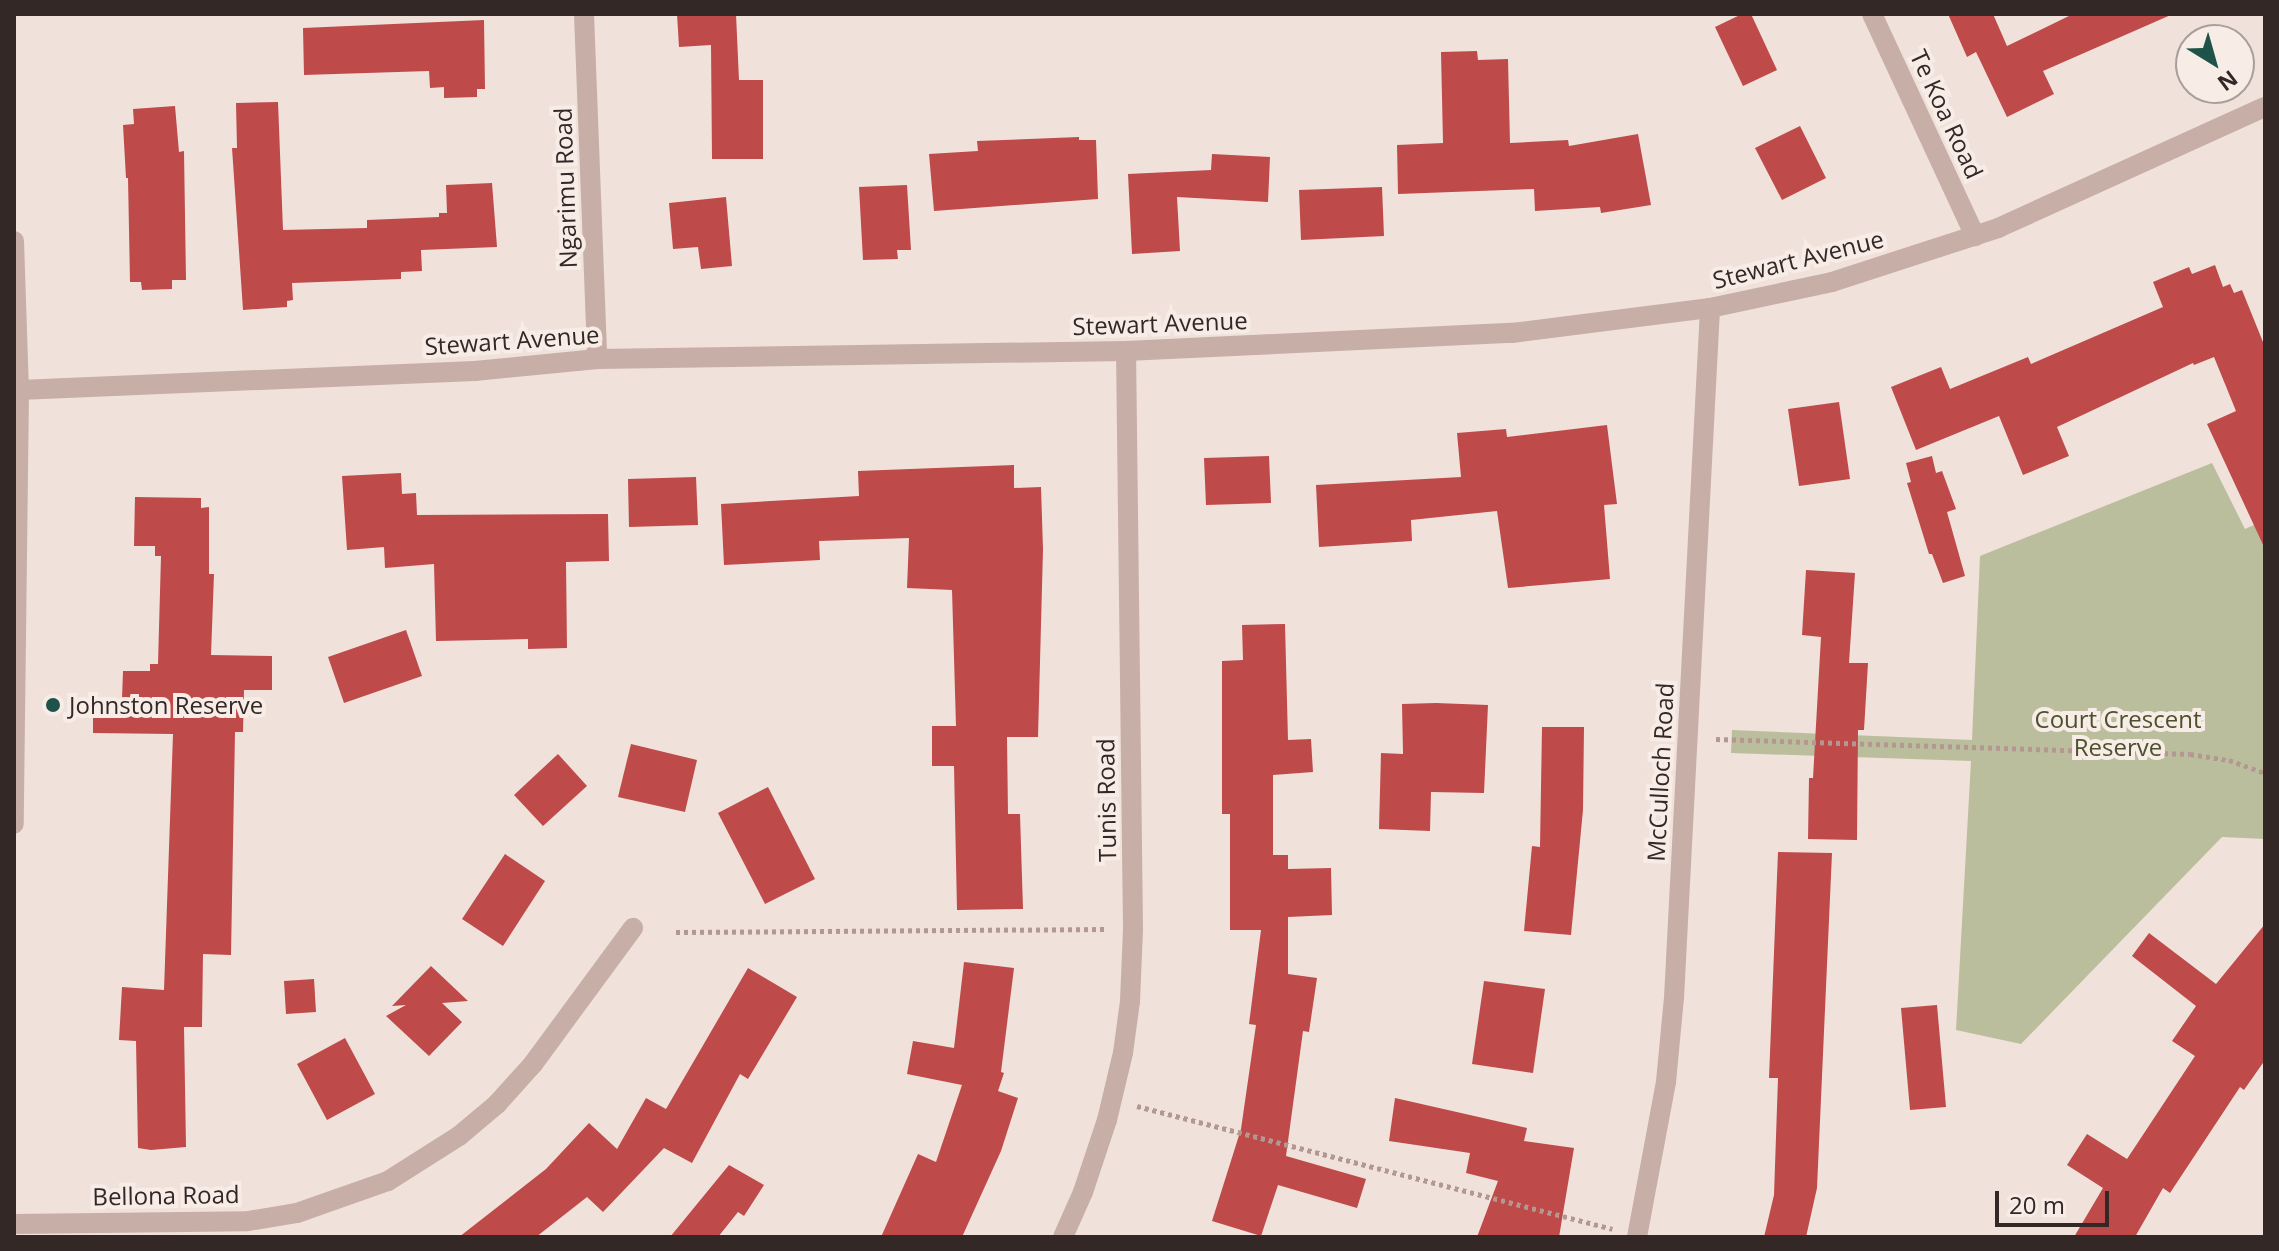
<!DOCTYPE html>
<html>
<head>
<meta charset="utf-8">
<style>
  body { margin:0 }
  #map { position:relative; width:2279px; height:1251px; overflow:hidden; background:#f0e1db; font-family:"Open Sans",sans-serif }
  div>[style] { position:absolute }
  .green>* { inset:0; background:#bbbe9c }
  .building>* { inset:0; background:#bf4a4a }
  .path>* { height:5px; margin-top:-2.5px; transform-origin:0; background:repeating-linear-gradient(90deg,#b39892 0 4px,transparent 0 8px) }
  .minor>* { height:20px; margin:-10px; padding:0 10px; transform-origin:10px; border-radius:10px; background:#c7aea7 }
  .dots>* { width:22px; height:22px; translate:-50% -50%; box-sizing:border-box; border:4px solid #f8ece7; border-radius:50% }
  span { translate:-50% -50%; white-space:nowrap; text-align:center; line-height:1.15; -webkit-text-stroke:8px #f8ece7; paint-order:stroke }
  .street-label { font-size:24px; color:#342827 }
  .poi-label { font-size:24px; color:#342827 }
  .left { translate:0 -50%; text-align:left }
  .park-label { font-size:24px; color:#4c512d }
  .frame { position:absolute; inset:0; border:16px solid #342827; pointer-events:none }
  .north { position:absolute; left:2175px; top:24px; width:80px; height:80px; box-sizing:border-box; background:#f8ece7; border:2px solid #aa9e9a; border-radius:50%; rotate:143deg; font-size:22px; font-weight:700; line-height:32px; text-align:center; color:#342827 }
  .north::after { content:''; display:block; margin:auto; width:28px; height:36px; background:#1f534a; clip-path:polygon(50% 0,100% 100%,50% 72%,0 100%) }
  .scale { position:absolute; left:1995px; top:1191px; width:114px; height:36px; box-sizing:border-box; border:4px solid #342827; border-top:0; padding-left:10px; font-size:24px; line-height:28px; white-space:nowrap; color:#342827; -webkit-text-stroke:6px #f8ece7; paint-order:stroke }
</style>
</head>
<body>
<div id="map">
  <div class="green">
    <i style="clip-path:polygon(2212px 463px,2245px 529px,2265px 520px,2265px 839px,2222px 837px,2021px 1044px,1956px 1030px,1971px 761px,1731px 753px,1732px 730px,1972px 740px,1980px 556px)"></i>
  </div>
  <div class="building">
    <i style="clip-path:polygon(677px 14px,736px 14px,739px 80px,763px 80px,763px 159px,712px 159px,711px 45px,679px 47px)"></i>
    <i style="clip-path:polygon(1742px 14px,1751px 14px,1777px 70px,1743px 86px,1715px 27px)"></i>
    <i style="clip-path:polygon(1948px 14px,1993px 14px,2007px 46px,2073px 14px,2173px 14px,2043px 71px,2054px 94px,2007px 117px,1976px 52px,1967px 57px)"></i>
    <i style="clip-path:polygon(484px 20px,485px 89px,477px 89px,477px 97px,444px 98px,444px 87px,430px 88px,429px 71px,304px 75px,303px 28px)"></i>
    <i style="clip-path:polygon(1477px 51px,1478px 60px,1508px 59px,1510px 143px,1568px 140px,1569px 146px,1638px 134px,1651px 205px,1601px 213px,1600px 207px,1535px 211px,1534px 189px,1398px 194px,1397px 145px,1443px 143px,1441px 52px)"></i>
    <i style="clip-path:polygon(278px 102px,283px 230px,367px 228px,367px 220px,439px 217px,439px 213px,447px 213px,446px 185px,492px 183px,497px 247px,421px 250px,422px 271px,401px 272px,401px 279px,292px 283px,293px 300px,287px 301px,287px 307px,243px 310px,232px 148px,237px 148px,236px 103px)"></i>
    <i style="clip-path:polygon(175px 106px,179px 152px,184px 151px,186px 280px,172px 280px,172px 289px,142px 290px,141px 282px,130px 282px,128px 178px,126px 178px,123px 125px,134px 124px,133px 109px)"></i>
    <i style="clip-path:polygon(1800px 126px,1826px 178px,1782px 200px,1755px 148px)"></i>
    <i style="clip-path:polygon(1079px 137px,1079px 140px,1096px 140px,1098px 199px,934px 211px,929px 154px,978px 151px,977px 141px)"></i>
    <i style="clip-path:polygon(1212px 154px,1270px 157px,1268px 202px,1177px 197px,1180px 251px,1132px 254px,1128px 174px,1211px 170px)"></i>
    <i style="clip-path:polygon(907px 185px,911px 250px,897px 250px,898px 259px,863px 260px,859px 187px)"></i>
    <i style="clip-path:polygon(1382px 187px,1384px 236px,1301px 240px,1299px 190px)"></i>
    <i style="clip-path:polygon(726px 197px,732px 266px,701px 269px,698px 247px,673px 249px,669px 203px)"></i>
    <i style="clip-path:polygon(2215px 265px,2223px 287px,2230px 284px,2234px 293px,2242px 290px,2265px 347px,2265px 549px,2207px 424px,2236px 411px,2214px 357px,2194px 365px,2193px 363px,2057px 427px,2069px 456px,2023px 475px,1999px 416px,1916px 450px,1891px 387px,1941px 367px,1950px 389px,2028px 357px,2031px 364px,2163px 307px,2153px 282px,2189px 267px,2192px 274px)"></i>
    <i style="clip-path:polygon(1839px 402px,1850px 479px,1799px 486px,1788px 409px)"></i>
    <i style="clip-path:polygon(1607px 425px,1617px 504px,1604px 505px,1610px 579px,1508px 588px,1497px 511px,1411px 520px,1412px 541px,1319px 547px,1316px 485px,1461px 477px,1457px 433px,1506px 429px,1507px 437px)"></i>
    <i style="clip-path:polygon(1269px 456px,1271px 503px,1206px 505px,1204px 458px)"></i>
    <i style="clip-path:polygon(1932px 456px,1936px 473px,1942px 471px,1956px 509px,1947px 512px,1965px 576px,1943px 583px,1932px 554px,1929px 554px,1907px 483px,1911px 482px,1906px 463px)"></i>
    <i style="clip-path:polygon(1014px 465px,1014px 488px,1041px 487px,1043px 549px,1038px 737px,1007px 737px,1008px 814px,1020px 814px,1023px 909px,957px 910px,954px 766px,932px 766px,932px 726px,956px 726px,952px 590px,907px 588px,909px 538px,819px 541px,820px 560px,724px 565px,721px 504px,859px 496px,858px 471px)"></i>
    <i style="clip-path:polygon(401px 473px,402px 494px,416px 493px,417px 515px,608px 514px,609px 561px,566px 562px,567px 648px,528px 649px,528px 639px,436px 641px,434px 564px,385px 568px,384px 547px,347px 550px,342px 476px)"></i>
    <i style="clip-path:polygon(696px 477px,698px 525px,629px 527px,628px 479px)"></i>
    <i style="clip-path:polygon(135px 497px,201px 498px,201px 508px,209px 507px,209px 574px,214px 574px,211px 655px,272px 656px,272px 690px,244px 690px,243px 732px,235px 732px,231px 955px,203px 954px,202px 1027px,184px 1027px,186px 1147px,151px 1150px,138px 1148px,136px 1041px,119px 1040px,122px 987px,164px 990px,173px 734px,93px 733px,93px 699px,122px 699px,123px 671px,150px 671px,150px 664px,158px 664px,161px 556px,155px 556px,155px 546px,134px 546px)"></i>
    <i style="clip-path:polygon(1806px 570px,1855px 573px,1849px 663px,1868px 663px,1864px 730px,1858px 730px,1857px 840px,1808px 839px,1809px 778px,1813px 778px,1821px 637px,1802px 635px)"></i>
    <i style="clip-path:polygon(1285px 624px,1288px 740px,1311px 739px,1313px 772px,1273px 775px,1273px 855px,1288px 855px,1288px 869px,1331px 868px,1332px 915px,1288px 917px,1288px 974px,1317px 978px,1309px 1032px,1303px 1031px,1286px 1156px,1366px 1179px,1357px 1208px,1278px 1185px,1261px 1236px,1212px 1221px,1241px 1129px,1256px 1025px,1249px 1024px,1261px 930px,1230px 930px,1230px 814px,1222px 814px,1222px 661px,1243px 660px,1242px 625px)"></i>
    <i style="clip-path:polygon(406px 630px,422px 676px,344px 703px,328px 657px)"></i>
    <i style="clip-path:polygon(1436px 703px,1488px 705px,1484px 793px,1431px 792px,1430px 831px,1379px 829px,1381px 753px,1403px 754px,1402px 704px)"></i>
    <i style="clip-path:polygon(1542px 727px,1584px 727px,1583px 810px,1571px 935px,1524px 931px,1532px 846px,1540px 847px)"></i>
    <i style="clip-path:polygon(631px 744px,697px 760px,685px 812px,618px 797px)"></i>
    <i style="clip-path:polygon(558px 754px,587px 786px,543px 826px,514px 795px)"></i>
    <i style="clip-path:polygon(768px 787px,815px 879px,765px 904px,718px 813px)"></i>
    <i style="clip-path:polygon(1778px 852px,1832px 853px,1817px 1188px,1806px 1237px,1764px 1237px,1774px 1195px,1778px 1078px,1769px 1078px)"></i>
    <i style="clip-path:polygon(505px 854px,545px 881px,503px 946px,462px 919px)"></i>
    <i style="clip-path:polygon(2265px 924px,2265px 1060px,2244px 1090px,2240px 1087px,2170px 1193px,2163px 1188px,2135px 1237px,2074px 1237px,2103px 1188px,2067px 1165px,2087px 1134px,2127px 1159px,2195px 1056px,2172px 1041px,2196px 1006px,2132px 956px,2149px 933px,2216px 984px)"></i>
    <i style="clip-path:polygon(964px 962px,1014px 968px,1001px 1072px,1004px 1073px,998px 1091px,1018px 1098px,1001px 1151px,962px 1237px,881px 1237px,918px 1154px,936px 1162px,962px 1085px,907px 1074px,913px 1041px,954px 1048px)"></i>
    <i style="clip-path:polygon(431px 966px,468px 1001px,442px 1003px,462px 1022px,429px 1056px,386px 1016px,406px 1005px,392px 1006px)"></i>
    <i style="clip-path:polygon(748px 968px,797px 997px,748px 1079px,740px 1074px,692px 1163px,664px 1148px,603px 1212px,587px 1197px,536px 1237px,459px 1237px,546px 1169px,589px 1123px,617px 1149px,646px 1098px,666px 1109px)"></i>
    <i style="clip-path:polygon(314px 979px,316px 1012px,286px 1014px,284px 981px)"></i>
    <i style="clip-path:polygon(1484px 981px,1545px 989px,1533px 1073px,1472px 1064px)"></i>
    <i style="clip-path:polygon(1937px 1005px,1946px 1107px,1910px 1110px,1901px 1008px)"></i>
    <i style="clip-path:polygon(345px 1038px,375px 1094px,327px 1120px,297px 1064px)"></i>
    <i style="clip-path:polygon(1395px 1098px,1527px 1128px,1524px 1141px,1574px 1148px,1559px 1237px,1477px 1237px,1498px 1181px,1466px 1173px,1470px 1153px,1389px 1141px)"></i>
    <i style="clip-path:polygon(729px 1165px,764px 1185px,744px 1216px,738px 1212px,718px 1237px,670px 1237px)"></i>
  </div>
  <div class="path">
    <i style="left:1716px;top:739px;width:474px;rotate:1.8deg"></i>
    <i style="left:2190px;top:754px;width:39px;rotate:9deg"></i>
    <i style="left:2229px;top:760px;width:38px;rotate:20deg"></i>
    <i style="left:676px;top:932px;width:428px;rotate:-0.4deg"></i>
    <i style="left:1137px;top:1106px;width:491px;rotate:14.5deg"></i>
  </div>
  <div class="minor">
    <i style="left:584px;top:14px;width:345px;rotate:87.8deg"></i>
    <i style="left:1872px;top:14px;width:245px;rotate:65.1deg"></i>
    <i style="left:14px;top:241px;width:149px;rotate:88.1deg"></i>
    <i style="left:19px;top:390px;width:434px;rotate:90.7deg"></i>
    <i style="left:19px;top:390px;width:456px;rotate:-2.4deg"></i>
    <i style="left:475px;top:371px;width:123px;rotate:-5.6deg"></i>
    <i style="left:597px;top:359px;width:529px;rotate:-0.87deg"></i>
    <i style="left:1126px;top:351px;width:386px;rotate:-2.7deg"></i>
    <i style="left:1512px;top:333px;width:200px;rotate:-7.2deg"></i>
    <i style="left:1710px;top:308px;width:125px;rotate:-12deg"></i>
    <i style="left:1832px;top:282px;width:175px;rotate:-18deg"></i>
    <i style="left:1998px;top:228px;width:293px;rotate:-24.4deg"></i>
    <i style="left:14px;top:1224px;width:234px;rotate:-0.7deg"></i>
    <i style="left:248px;top:1221px;width:50px;rotate:-9.3deg"></i>
    <i style="left:297px;top:1213px;width:96px;rotate:-19.4deg"></i>
    <i style="left:388px;top:1181px;width:84px;rotate:-32.4deg"></i>
    <i style="left:459px;top:1136px;width:50px;rotate:-40.1deg"></i>
    <i style="left:497px;top:1104px;width:54px;rotate:-48deg"></i>
    <i style="left:533px;top:1064px;width:169px;rotate:-53.7deg"></i>
    <i style="left:1063px;top:1237px;width:49px;rotate:-66deg"></i>
    <i style="left:1083px;top:1192px;width:76px;rotate:-71.6deg"></i>
    <i style="left:1107px;top:1120px;width:69px;rotate:-76.6deg"></i>
    <i style="left:1123px;top:1053px;width:52px;rotate:-82.3deg"></i>
    <i style="left:1130px;top:1001px;width:72px;rotate:-87.6deg"></i>
    <i style="left:1133px;top:929px;width:578px;rotate:-90.69deg"></i>
    <i style="left:1637px;top:1237px;width:158px;rotate:-79.4deg"></i>
    <i style="left:1666px;top:1082px;width:84px;rotate:-84.6deg"></i>
    <i style="left:1674px;top:998px;width:691px;rotate:-87.01deg"></i>
  </div>
  <div class="dots">
    <i style="left:53px;top:705px;background:#1f534a"></i>
  </div>
  <div class="street-label">
    <span style="left:1947px;top:114px;rotate:65deg">Te Koa Road</span>
    <span style="left:565px;top:188px;rotate:-92deg">Ngarimu Road</span>
    <span style="left:1798px;top:259px;rotate:-14deg">Stewart Avenue</span>
    <span style="left:1160px;top:323px;rotate:-2deg">Stewart Avenue</span>
    <span style="left:512px;top:340px;rotate:-4deg">Stewart Avenue</span>
    <span style="left:1660px;top:772px;rotate:-87deg">McCulloch Road</span>
    <span style="left:1106px;top:800px;rotate:-91deg">Tunis Road</span>
    <span style="left:166px;top:1195px;rotate:-1deg">Bellona Road</span>
  </div>
  <div class="poi-label">
    <span class="left" style="left:69px;top:705px">Johnston Reserve</span>
  </div>
  <div class="park-label">
    <span style="left:2118px;top:733px">Court Crescent<br>Reserve</span>
  </div>
  <div class="frame"></div>
  <div class="north">N</div>
  <div class="scale">20 m</div>
</div>
</body>
</html>
